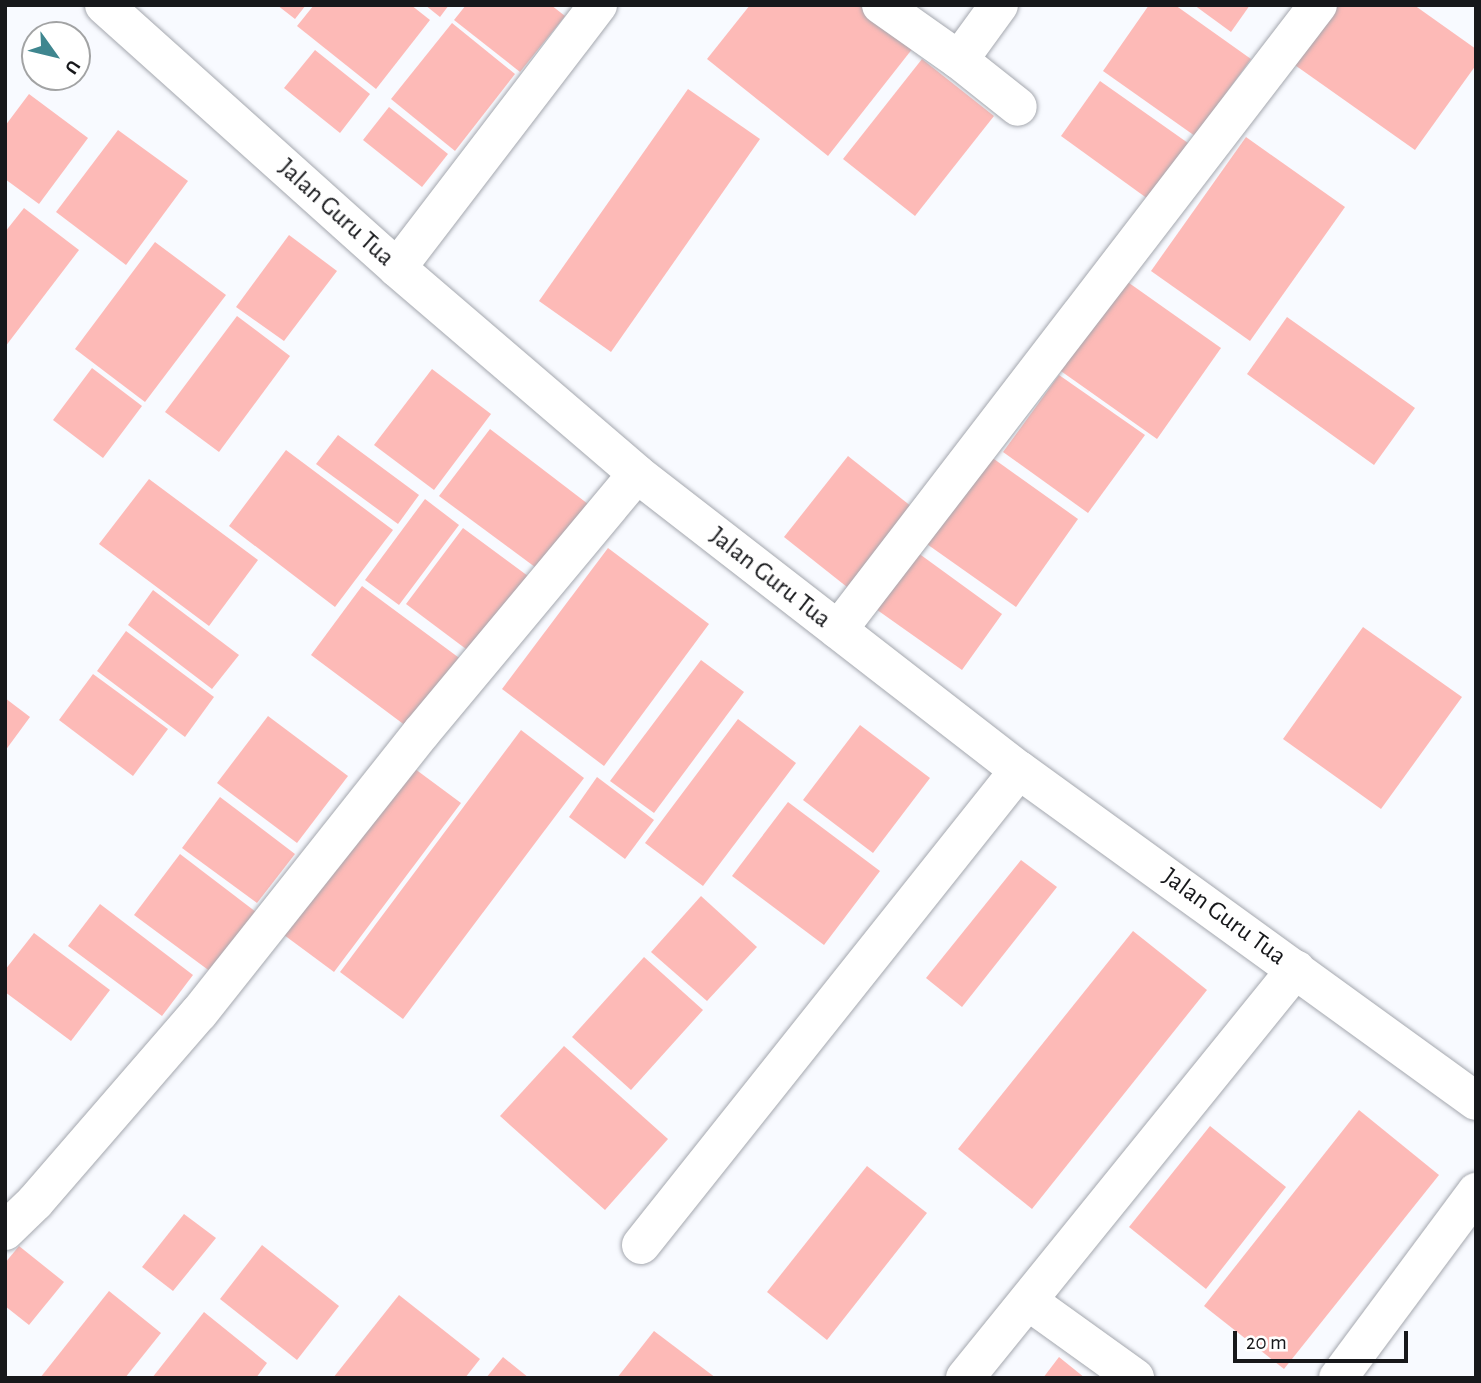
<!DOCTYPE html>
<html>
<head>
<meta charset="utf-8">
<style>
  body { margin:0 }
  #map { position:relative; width:1481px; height:1383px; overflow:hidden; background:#f8faff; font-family:"Alegreya Sans",sans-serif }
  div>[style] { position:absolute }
  .building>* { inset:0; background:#fdbab7 }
  .roads { filter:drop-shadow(0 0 2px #a5a8af) drop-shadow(0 0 2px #a5a8af) }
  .street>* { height:38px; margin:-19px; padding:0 19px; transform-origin:19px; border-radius:19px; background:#fff }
  .secondary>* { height:38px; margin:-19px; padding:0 19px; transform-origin:19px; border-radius:19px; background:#fff }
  span { translate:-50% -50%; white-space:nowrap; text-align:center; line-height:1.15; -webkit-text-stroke:5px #fff; paint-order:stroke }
  .street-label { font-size:26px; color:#17181b }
  .frame { position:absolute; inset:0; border:7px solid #17181b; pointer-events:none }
  .north { position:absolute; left:21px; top:21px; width:70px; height:70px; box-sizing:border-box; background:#fff; border:2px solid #a2a3a4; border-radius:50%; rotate:124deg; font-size:19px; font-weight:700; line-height:28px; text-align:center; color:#17181b }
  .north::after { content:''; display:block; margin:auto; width:24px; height:32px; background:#3f868f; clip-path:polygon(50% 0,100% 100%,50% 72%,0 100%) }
  .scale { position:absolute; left:1233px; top:1331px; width:175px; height:32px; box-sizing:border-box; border:4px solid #17181b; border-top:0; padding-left:9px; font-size:21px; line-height:24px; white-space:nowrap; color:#17181b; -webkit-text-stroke:5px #fff; paint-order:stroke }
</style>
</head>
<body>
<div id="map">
  <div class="building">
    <i style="clip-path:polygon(277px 5px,306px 5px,295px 19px)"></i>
    <i style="clip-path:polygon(314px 5px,411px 5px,430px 20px,376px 89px,297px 26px)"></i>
    <i style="clip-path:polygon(425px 5px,449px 5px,440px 17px)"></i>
    <i style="clip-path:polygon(466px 5px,551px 5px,565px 16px,520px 72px,454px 20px)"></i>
    <i style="clip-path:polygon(750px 5px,859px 5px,913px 48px,828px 156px,707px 59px)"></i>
    <i style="clip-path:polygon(1149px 5px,1175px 5px,1251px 59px,1195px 136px,1103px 71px)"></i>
    <i style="clip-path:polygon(1194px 5px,1250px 5px,1231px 32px)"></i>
    <i style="clip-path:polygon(1333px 5px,1414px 5px,1476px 49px,1476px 65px,1415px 150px,1292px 63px)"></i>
    <i style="clip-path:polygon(452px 23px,515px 74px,455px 151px,391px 99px)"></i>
    <i style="clip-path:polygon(315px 50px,370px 94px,340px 133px,284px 88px)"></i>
    <i style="clip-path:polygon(922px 59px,994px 116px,915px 216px,843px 159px)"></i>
    <i style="clip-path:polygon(1100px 81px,1188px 143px,1148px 199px,1061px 136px)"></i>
    <i style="clip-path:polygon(688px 89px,760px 139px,611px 352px,539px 301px)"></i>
    <i style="clip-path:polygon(29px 94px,88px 138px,39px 204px,5px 179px,5px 126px)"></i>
    <i style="clip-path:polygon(389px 107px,448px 154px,422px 187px,363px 140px)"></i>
    <i style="clip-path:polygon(118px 130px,188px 181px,126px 265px,56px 212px)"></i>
    <i style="clip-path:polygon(1246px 137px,1345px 207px,1250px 341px,1151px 271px)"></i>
    <i style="clip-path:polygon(24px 208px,79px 250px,5px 347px,5px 232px)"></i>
    <i style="clip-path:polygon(289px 235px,337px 271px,284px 341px,236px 307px)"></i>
    <i style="clip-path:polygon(155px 242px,226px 295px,145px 402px,75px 349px)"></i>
    <i style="clip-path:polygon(1122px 278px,1221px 348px,1157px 439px,1058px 369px)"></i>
    <i style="clip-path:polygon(237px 316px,290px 356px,219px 452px,165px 412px)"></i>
    <i style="clip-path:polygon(1287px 317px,1415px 408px,1374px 465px,1247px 374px)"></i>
    <i style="clip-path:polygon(92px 368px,142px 406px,103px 458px,53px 420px)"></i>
    <i style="clip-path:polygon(432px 369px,491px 414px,434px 490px,374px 445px)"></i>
    <i style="clip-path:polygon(1059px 375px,1145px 435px,1088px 513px,1003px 452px)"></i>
    <i style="clip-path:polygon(490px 429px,588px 504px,539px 570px,439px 496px)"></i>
    <i style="clip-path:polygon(338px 435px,419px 495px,398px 524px,316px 464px)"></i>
    <i style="clip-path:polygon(286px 450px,393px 530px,335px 607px,229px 526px)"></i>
    <i style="clip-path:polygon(987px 454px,1078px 519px,1016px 607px,924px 542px)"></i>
    <i style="clip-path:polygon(848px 456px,912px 507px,847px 587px,784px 537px)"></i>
    <i style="clip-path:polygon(149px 479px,258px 560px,209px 626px,99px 544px)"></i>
    <i style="clip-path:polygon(425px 499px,459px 525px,399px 605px,365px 580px)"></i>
    <i style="clip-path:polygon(463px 528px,532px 579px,474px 655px,406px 604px)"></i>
    <i style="clip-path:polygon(608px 548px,709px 624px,604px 766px,502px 689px)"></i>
    <i style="clip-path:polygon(914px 550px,1002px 614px,962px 670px,873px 607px)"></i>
    <i style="clip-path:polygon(362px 586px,466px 663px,414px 732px,311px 655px)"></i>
    <i style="clip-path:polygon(153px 590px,239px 655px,212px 689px,128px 625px)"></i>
    <i style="clip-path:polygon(1363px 627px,1462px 697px,1381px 809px,1283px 739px)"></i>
    <i style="clip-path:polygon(126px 631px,214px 697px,185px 737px,97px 671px)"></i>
    <i style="clip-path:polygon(701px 660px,744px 692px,654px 813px,610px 781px)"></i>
    <i style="clip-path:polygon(93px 674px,168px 729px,133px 776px,59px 720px)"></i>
    <i style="clip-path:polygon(5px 698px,30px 717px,5px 751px)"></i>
    <i style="clip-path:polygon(268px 716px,348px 776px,297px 843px,217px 783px)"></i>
    <i style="clip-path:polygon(738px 719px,796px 763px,703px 886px,645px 843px)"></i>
    <i style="clip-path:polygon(860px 725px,930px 778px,873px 853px,803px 800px)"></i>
    <i style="clip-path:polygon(521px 730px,584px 778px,403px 1019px,340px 972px)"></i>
    <i style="clip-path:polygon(407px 763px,461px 803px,334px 972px,280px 932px)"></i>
    <i style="clip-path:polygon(597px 777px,654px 820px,625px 859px,569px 817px)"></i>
    <i style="clip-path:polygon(220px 797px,295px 854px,257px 903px,182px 848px)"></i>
    <i style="clip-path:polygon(788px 802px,880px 871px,824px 945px,732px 876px)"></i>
    <i style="clip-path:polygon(180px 854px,256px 912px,211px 972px,134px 915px)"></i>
    <i style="clip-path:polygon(1021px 860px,1057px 887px,962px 1007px,926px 978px)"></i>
    <i style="clip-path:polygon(701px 896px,757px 947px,707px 1001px,651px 952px)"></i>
    <i style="clip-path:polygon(100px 904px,193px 975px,162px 1016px,68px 946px)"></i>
    <i style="clip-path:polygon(1133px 931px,1207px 990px,1032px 1209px,958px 1149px)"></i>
    <i style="clip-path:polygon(34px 933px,110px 990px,71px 1041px,5px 992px,5px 970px)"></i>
    <i style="clip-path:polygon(644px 957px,703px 1010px,631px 1090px,572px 1037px)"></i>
    <i style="clip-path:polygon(564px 1046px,668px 1139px,605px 1210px,500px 1116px)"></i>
    <i style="clip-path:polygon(1359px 1110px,1439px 1175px,1284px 1369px,1204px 1306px)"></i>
    <i style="clip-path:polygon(1210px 1126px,1286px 1187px,1206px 1289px,1129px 1227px)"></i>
    <i style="clip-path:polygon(867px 1166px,927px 1213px,827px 1340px,767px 1292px)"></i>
    <i style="clip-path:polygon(184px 1214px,216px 1238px,173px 1291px,142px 1267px)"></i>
    <i style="clip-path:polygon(262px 1245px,339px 1306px,297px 1360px,220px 1299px)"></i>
    <i style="clip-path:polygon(19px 1246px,64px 1282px,29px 1325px,5px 1306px,5px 1263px)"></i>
    <i style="clip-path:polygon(109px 1291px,161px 1333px,125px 1378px,40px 1378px)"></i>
    <i style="clip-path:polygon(399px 1295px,480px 1359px,465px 1378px,333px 1378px)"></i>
    <i style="clip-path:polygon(204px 1312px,267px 1363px,256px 1378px,152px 1378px)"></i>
    <i style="clip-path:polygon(654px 1331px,716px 1378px,617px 1378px)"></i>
    <i style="clip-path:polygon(503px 1357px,529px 1378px,486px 1378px)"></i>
    <i style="clip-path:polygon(1059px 1357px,1085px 1378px,1043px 1378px)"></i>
  </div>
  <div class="roads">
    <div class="street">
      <i style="left:881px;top:5px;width:95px;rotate:35.2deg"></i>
      <i style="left:959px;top:60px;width:75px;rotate:38.5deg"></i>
      <i style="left:959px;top:60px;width:68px;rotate:-54deg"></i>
      <i style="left:397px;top:268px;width:331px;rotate:-52.6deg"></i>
      <i style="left:838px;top:630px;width:788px;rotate:-52.48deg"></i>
      <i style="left:5px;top:1231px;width:42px;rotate:-44deg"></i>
      <i style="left:35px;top:1202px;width:250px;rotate:-49.1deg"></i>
      <i style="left:199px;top:1013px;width:357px;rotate:-51.6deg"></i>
      <i style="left:421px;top:733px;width:337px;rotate:-50.2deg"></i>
      <i style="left:641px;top:1245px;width:607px;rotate:-51.49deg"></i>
      <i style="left:1028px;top:1301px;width:132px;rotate:35.7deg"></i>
      <i style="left:965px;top:1378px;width:526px;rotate:-51.02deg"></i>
      <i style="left:1338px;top:1378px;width:232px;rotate:-53.4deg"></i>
    </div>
    <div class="secondary">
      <i style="left:104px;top:5px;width:394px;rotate:41.9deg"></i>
      <i style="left:397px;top:268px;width:316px;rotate:40.6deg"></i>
      <i style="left:637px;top:474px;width:483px;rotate:37.8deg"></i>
      <i style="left:1019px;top:770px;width:564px;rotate:35.92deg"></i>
    </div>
  </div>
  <div class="street-label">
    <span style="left:336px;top:213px;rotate:42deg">Jalan Guru Tua</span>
    <span style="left:770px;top:578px;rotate:38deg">Jalan Guru Tua</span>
    <span style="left:1224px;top:917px;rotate:36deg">Jalan Guru Tua</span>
  </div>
  <div class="frame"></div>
  <div class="north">U</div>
  <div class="scale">20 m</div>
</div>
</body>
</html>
